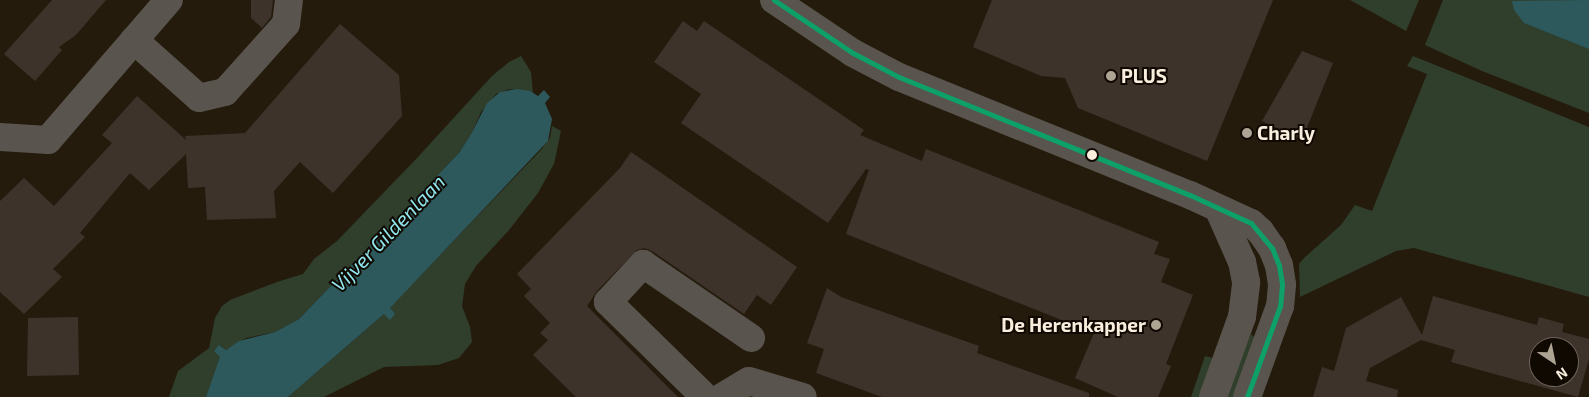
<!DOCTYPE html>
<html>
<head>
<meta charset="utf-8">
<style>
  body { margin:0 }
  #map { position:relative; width:1589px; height:397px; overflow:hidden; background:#241b0c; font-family:"Exo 2",sans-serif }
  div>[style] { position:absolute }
  .green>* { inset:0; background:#303e2c }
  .water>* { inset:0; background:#2d595c }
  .building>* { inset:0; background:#3e332b }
  .street>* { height:28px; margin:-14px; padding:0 14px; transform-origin:14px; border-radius:14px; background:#59544d }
  .bus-1>* { height:5px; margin:-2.5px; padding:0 2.5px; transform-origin:2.5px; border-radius:2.5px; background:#0da069 }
  .dots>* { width:14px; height:14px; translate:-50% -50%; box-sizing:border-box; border:2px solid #100902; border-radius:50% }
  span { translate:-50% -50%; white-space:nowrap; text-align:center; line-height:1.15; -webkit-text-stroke:4px #100902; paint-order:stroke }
  .poi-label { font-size:19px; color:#f9eddd; font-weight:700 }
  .left { translate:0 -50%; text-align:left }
  .right { translate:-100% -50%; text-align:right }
  .water-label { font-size:20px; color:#91e7ef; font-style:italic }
  .north { position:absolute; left:1529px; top:337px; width:50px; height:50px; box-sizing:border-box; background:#100902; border:1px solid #6d645a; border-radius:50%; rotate:146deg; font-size:14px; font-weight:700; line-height:20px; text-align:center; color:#f9eddd }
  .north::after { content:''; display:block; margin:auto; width:18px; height:22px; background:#aea494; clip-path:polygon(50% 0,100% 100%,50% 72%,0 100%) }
</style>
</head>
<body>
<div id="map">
  <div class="green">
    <i style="clip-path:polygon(1350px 0,1419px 0,1406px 31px)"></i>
    <i style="clip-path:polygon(1443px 0,1589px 0,1589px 113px,1482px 71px,1425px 45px)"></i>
    <i style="clip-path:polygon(521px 56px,531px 72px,533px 93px,510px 89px,496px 94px,481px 112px,471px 134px,459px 153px,299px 319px,275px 332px,246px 338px,226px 350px,219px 345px,221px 357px,206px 397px,169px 397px,178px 371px,209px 348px,215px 318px,222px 306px,230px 300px,277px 282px,303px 274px,314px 259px,337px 241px,417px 158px,492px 76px,509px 62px)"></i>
    <i style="clip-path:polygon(1413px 56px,1589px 127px,1589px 297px,1414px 248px,1396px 251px,1300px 297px,1299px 264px,1304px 258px,1341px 225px,1355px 205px,1372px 211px,1427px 74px,1407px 66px)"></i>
    <i style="clip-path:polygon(552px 126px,561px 131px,554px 164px,538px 193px,509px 230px,476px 266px,465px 284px,462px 306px,470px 327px,472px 342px,459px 358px,438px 365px,384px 367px,324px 397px,288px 397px,384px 314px,395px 315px,389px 308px,541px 150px,550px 138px)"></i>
    <i style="clip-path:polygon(1251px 334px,1257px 340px,1237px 397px,1224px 397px)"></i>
    <i style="clip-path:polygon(1205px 356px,1213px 358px,1202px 397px,1191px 397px)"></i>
  </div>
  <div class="water">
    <i style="clip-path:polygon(1589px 0,1589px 49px,1524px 23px,1514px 10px,1512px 1px)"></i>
    <i style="clip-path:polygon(517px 89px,530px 91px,538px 96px,544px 90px,550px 97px,545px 103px,552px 119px,548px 141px,390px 308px,395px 314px,390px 320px,384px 314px,288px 397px,206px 397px,220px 357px,214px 351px,219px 345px,226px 350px,239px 341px,275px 332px,299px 319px,459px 153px,471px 134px,487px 103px,500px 92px)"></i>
  </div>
  <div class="building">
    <i style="clip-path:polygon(52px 0,106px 0,76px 35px,59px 47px,62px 50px,35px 81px,4px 54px)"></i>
    <i style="clip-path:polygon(251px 0,273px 0,271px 17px,262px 28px,251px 18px)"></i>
    <i style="clip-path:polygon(992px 0,1273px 0,1207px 161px,1078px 108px,1065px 78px,1041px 76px,973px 47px)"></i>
    <i style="clip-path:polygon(683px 21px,697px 31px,704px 21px,864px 130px,860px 135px,922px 161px,926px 149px,1159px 242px,1154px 254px,1170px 259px,1161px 282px,1193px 295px,1166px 364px,1171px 366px,1158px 397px,1118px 397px,1075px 378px,1094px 333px,846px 234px,869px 170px,866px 169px,828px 223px,681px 123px,701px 94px,654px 62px)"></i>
    <i style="clip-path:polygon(340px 24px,399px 75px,402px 116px,333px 193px,300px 162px,274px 191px,276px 218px,207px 220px,205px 187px,188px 188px,186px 154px,149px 190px,130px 173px,80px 233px,85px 237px,53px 269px,62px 277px,24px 314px,0 292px,0 201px,24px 178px,54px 206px,112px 143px,102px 135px,137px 96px,186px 140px,185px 136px,245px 133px)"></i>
    <i style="clip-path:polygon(1302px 51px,1333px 63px,1302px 140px,1262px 121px)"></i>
    <i style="clip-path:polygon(631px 152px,797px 267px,771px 305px,757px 295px,744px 314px,652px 251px,644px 248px,637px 250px,597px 291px,587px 306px,678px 397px,576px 397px,533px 355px,548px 340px,540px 333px,550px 323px,524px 296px,531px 289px,517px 274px,620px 168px)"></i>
    <i style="clip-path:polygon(827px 288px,841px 297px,979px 346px,977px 353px,1089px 393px,1089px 397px,882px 397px,816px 373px,824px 349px,807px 343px)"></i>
    <i style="clip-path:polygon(evenodd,1433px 296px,1537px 325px,1539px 317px,1564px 324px,1562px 332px,1589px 339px,1589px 359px,1578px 397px,1451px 362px,1455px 350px,1421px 340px,1370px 368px,1366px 381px,1398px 390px,1397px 397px,1313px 397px,1322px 367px,1334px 371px,1346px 328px,1401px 297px,1422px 335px,1433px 296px,1539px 347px,1569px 347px,1569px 377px,1539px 377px,1539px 347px)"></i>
    <i style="clip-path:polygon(78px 317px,79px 375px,27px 376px,28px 318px)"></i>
  </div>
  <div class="street">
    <i style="left:774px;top:0;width:95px;rotate:33.9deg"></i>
    <i style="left:853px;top:53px;width:52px;rotate:27.6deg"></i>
    <i style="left:899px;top:77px;width:314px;rotate:22.1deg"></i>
    <i style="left:1190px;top:195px;width:67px;rotate:24.7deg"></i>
    <i style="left:1251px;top:223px;width:12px;rotate:42deg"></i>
    <i style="left:1260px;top:231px;width:21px;rotate:55deg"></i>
    <i style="left:1272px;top:248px;width:18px;rotate:68deg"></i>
    <i style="left:1279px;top:265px;width:20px;rotate:81deg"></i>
    <i style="left:1282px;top:285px;width:21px;rotate:95deg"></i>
    <i style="left:1280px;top:306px;width:97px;rotate:109.9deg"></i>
    <i style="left:134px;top:40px;width:87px;rotate:41.7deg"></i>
    <i style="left:199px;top:98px;width:27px;rotate:-13deg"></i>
    <i style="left:225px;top:92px;width:91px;rotate:-48.1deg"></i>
    <i style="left:286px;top:24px;width:24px;rotate:-83deg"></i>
    <i style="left:0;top:137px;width:48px;rotate:3.6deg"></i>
    <i style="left:48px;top:140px;width:185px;rotate:-49.2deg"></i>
    <i style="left:705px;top:397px;width:136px;rotate:-135.6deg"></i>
    <i style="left:608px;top:302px;width:52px;rotate:-47.4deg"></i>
    <i style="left:643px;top:264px;width:131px;rotate:34.4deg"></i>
    <i style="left:722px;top:397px;width:31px;rotate:-31deg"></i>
    <i style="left:749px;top:381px;width:56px;rotate:16.5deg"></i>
    <i style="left:1213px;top:397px;width:85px;rotate:-70.1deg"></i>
    <i style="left:1242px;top:317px;width:35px;rotate:-83deg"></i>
    <i style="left:1246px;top:282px;width:20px;rotate:-101deg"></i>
    <i style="left:1242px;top:262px;width:57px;rotate:-113.9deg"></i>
  </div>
  <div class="bus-1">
    <i style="left:774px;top:0;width:95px;rotate:33.9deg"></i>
    <i style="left:853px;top:53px;width:52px;rotate:27.6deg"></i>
    <i style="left:899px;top:77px;width:314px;rotate:22.1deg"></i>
    <i style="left:1190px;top:195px;width:67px;rotate:24.7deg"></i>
    <i style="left:1251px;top:223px;width:33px;rotate:50deg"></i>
    <i style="left:1272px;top:248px;width:18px;rotate:68deg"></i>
    <i style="left:1279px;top:265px;width:20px;rotate:81deg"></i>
    <i style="left:1282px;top:285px;width:21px;rotate:95deg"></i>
    <i style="left:1280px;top:306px;width:97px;rotate:109.9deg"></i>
  </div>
  <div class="dots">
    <i style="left:1111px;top:76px;background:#aea494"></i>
    <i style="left:1247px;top:133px;background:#aea494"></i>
    <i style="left:1092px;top:155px;background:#f9eddd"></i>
    <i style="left:1156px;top:325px;background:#aea494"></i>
  </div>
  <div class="poi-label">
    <span class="left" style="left:1121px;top:76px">PLUS</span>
    <span class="left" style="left:1257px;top:133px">Charly</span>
    <span class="right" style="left:1146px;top:325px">De Herenkapper</span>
  </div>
  <div class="water-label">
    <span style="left:388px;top:233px;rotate:-46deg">Vijver Gildenlaan</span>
  </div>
  <div class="north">N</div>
</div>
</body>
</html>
